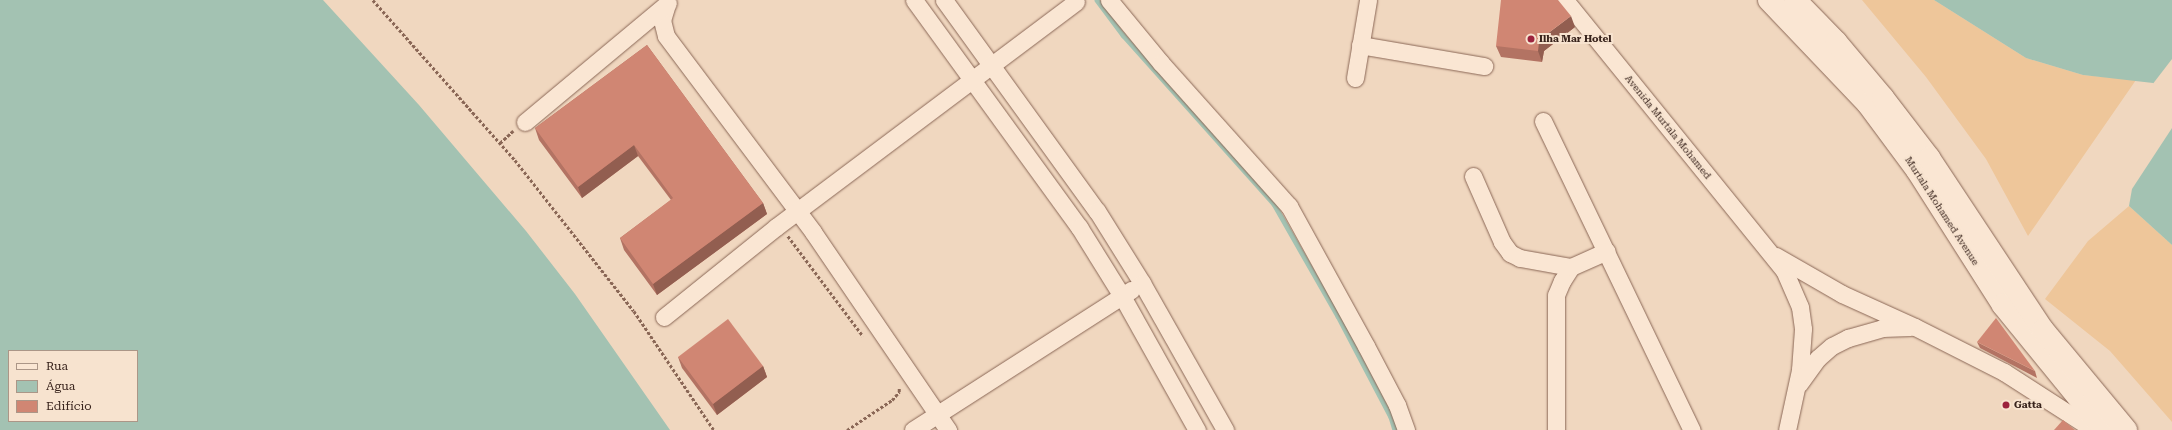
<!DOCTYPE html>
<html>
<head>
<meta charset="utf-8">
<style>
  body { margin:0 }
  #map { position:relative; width:2172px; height:430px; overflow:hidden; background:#f0d7bf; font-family:"Roboto Serif",serif }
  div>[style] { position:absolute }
  .sand>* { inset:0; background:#eec69a }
  .water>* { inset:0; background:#a3c2b2 }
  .pier>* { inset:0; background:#f0d7bf }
  .stream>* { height:4.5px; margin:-2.25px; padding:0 2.25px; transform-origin:2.25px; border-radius:2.25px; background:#a3c2b2 }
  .path>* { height:2.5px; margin-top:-1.25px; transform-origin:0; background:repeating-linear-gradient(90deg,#8a6756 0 3px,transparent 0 5px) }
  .roads { filter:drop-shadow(0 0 1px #8a6756) drop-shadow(0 0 1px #8a6756) }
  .street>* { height:17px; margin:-8.5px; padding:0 8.5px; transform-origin:8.5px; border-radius:8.5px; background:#fae6d3 }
  .secondary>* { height:22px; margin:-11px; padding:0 11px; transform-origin:11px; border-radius:11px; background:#fae6d3 }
  .wall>* { inset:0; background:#b37363 }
  .shaded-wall>* { inset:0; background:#925e50 }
  .building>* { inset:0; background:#d08673 }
  .dots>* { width:11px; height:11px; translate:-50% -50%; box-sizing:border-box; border:2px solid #f7e3cf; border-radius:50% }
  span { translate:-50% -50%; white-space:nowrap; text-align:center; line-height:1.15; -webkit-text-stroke:4px #f7e3cf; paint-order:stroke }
  .poi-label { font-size:10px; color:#38231c; font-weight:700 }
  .left { translate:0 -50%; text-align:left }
  .street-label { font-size:10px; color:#38231c }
  .legend { position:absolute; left:8px; top:350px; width:130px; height:72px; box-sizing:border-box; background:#f7e3cf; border:1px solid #ab9687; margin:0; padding:5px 7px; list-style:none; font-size:12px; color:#38231c }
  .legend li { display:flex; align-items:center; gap:8px; height:20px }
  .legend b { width:20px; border:1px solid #ab9687 }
</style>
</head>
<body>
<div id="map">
  <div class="sand">
    <i style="clip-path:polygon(1862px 0,1934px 0,2026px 58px,2083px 75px,2136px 80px,2028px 236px,1986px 159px,1926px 77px)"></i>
    <i style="clip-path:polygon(2129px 206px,2172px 245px,2172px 422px,2110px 351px,2045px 299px,2088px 241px)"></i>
  </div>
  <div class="water">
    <i style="clip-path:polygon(evenodd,0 0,323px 0,419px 105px,526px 231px,575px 294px,670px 430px,0 430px,0 0,9px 351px,137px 351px,137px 421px,9px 421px,9px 351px)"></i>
    <i style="clip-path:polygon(1934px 0,2172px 0,2172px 98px,2153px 83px,2083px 75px,2026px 58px)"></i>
    <i style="clip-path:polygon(2172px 128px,2172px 245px,2129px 206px,2132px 189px)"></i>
  </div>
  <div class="pier">
    <i style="clip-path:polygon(2172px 59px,2172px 100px,2152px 85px)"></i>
  </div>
  <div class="stream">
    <i style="left:1097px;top:0;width:44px;rotate:53.4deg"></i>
    <i style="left:1123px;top:35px;width:227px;rotate:48.2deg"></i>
    <i style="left:1274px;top:204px;width:129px;rotate:60.3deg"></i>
    <i style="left:1338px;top:316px;width:114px;rotate:62.3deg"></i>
    <i style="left:1391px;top:417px;width:14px;rotate:73deg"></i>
  </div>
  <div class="path">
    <i style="left:373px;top:0;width:214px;rotate:48.4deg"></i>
    <i style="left:515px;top:160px;width:192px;rotate:51.8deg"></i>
    <i style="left:634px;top:311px;width:143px;rotate:56.1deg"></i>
    <i style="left:500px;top:143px;width:18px;rotate:-43deg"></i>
    <i style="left:788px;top:236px;width:125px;rotate:53.1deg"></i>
    <i style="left:847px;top:430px;width:54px;rotate:-33.7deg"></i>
    <i style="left:892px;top:400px;width:11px;rotate:-49deg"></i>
    <i style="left:899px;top:392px;width:5px;rotate:-90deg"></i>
  </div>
  <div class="roads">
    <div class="street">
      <i style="left:914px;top:0;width:281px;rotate:54deg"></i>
      <i style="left:1079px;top:227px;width:81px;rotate:58.1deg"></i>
      <i style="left:1122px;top:296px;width:154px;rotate:60.8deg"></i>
      <i style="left:944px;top:0;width:261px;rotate:54.1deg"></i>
      <i style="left:1097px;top:211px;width:85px;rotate:58deg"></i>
      <i style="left:1142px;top:283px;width:169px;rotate:60.5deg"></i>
      <i style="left:1109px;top:0;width:82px;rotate:50.5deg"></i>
      <i style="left:1161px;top:63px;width:192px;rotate:48.2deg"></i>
      <i style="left:1289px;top:206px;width:160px;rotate:61.2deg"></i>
      <i style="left:1366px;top:346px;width:67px;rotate:62.3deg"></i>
      <i style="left:1397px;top:405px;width:27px;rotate:70deg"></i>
      <i style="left:1565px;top:0;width:348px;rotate:51deg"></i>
      <i style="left:1784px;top:270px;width:40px;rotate:66.6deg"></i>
      <i style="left:1800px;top:307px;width:22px;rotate:82deg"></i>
      <i style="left:1803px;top:329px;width:41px;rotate:94.2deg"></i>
      <i style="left:1800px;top:370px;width:61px;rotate:102.2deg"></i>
      <i style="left:667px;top:4px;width:17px;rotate:107deg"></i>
      <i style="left:662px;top:20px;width:16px;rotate:76deg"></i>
      <i style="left:666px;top:36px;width:245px;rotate:53.1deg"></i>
      <i style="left:813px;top:232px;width:240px;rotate:55.7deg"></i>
      <i style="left:1360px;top:45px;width:126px;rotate:9.6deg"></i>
      <i style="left:1355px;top:78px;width:79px;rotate:-80.5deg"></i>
      <i style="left:1543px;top:121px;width:343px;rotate:64.3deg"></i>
      <i style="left:525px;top:122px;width:186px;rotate:-39.8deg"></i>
      <i style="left:1473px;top:176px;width:72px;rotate:66.3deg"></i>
      <i style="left:1502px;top:242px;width:14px;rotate:54deg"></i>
      <i style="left:1510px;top:253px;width:11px;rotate:27deg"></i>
      <i style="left:1520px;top:258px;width:52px;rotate:10deg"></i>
      <i style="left:1776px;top:256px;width:76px;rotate:29.9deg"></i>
      <i style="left:1842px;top:294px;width:80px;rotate:24.3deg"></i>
      <i style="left:1915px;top:327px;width:100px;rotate:26.8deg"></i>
      <i style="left:2004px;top:372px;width:107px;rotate:32.8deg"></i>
      <i style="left:664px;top:317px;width:144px;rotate:-38.8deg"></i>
      <i style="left:776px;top:227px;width:375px;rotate:-36.9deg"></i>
      <i style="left:1799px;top:384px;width:32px;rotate:-54deg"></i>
      <i style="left:1818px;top:358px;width:18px;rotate:-41deg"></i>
      <i style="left:1832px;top:346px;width:18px;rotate:-27deg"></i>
      <i style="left:1848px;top:338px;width:35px;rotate:-16deg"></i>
      <i style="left:1882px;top:328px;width:28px;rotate:-2deg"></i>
      <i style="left:913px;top:430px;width:259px;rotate:-32.7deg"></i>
      <i style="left:1556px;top:430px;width:135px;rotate:-90deg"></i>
      <i style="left:1556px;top:295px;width:15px;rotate:-67deg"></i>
      <i style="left:1562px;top:281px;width:17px;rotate:-57deg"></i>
      <i style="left:1571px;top:267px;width:39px;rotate:-24deg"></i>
    </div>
    <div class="secondary">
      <i style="left:1769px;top:0;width:144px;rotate:46.4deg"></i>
      <i style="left:1868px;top:104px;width:82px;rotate:53.4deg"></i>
      <i style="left:1917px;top:170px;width:160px;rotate:57.5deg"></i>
      <i style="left:2003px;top:305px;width:161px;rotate:50.8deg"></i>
      <i style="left:1795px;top:0;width:59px;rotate:45.7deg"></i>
      <i style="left:1836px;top:42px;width:73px;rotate:50deg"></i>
      <i style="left:1883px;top:98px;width:76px;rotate:52.5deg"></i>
      <i style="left:1929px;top:158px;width:206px;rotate:56.5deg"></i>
      <i style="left:2043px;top:330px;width:130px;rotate:50.3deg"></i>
    </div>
  </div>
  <div class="wall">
    <i style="clip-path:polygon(1575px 27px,1544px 51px,1542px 62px,1501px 57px,1496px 46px)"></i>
    <i style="clip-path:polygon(647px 45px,763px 203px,767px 214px,657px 295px,624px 250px,620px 238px,671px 200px,638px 156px,582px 198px,539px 140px,535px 128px)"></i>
    <i style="clip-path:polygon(1977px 342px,2035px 371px,2037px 378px,1980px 348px)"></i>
    <i style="clip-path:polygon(678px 357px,763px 366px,767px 377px,717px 415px,682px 368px)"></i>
  </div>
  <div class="shaded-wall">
    <i style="clip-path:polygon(1571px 16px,1575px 27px,1544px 51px,1542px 62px,1538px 51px,1539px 40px)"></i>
    <i style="clip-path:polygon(634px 145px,638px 156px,582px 198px,578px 187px)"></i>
    <i style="clip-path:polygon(763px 203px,767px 214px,657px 295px,653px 284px)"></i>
    <i style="clip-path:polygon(763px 366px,767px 377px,717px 415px,713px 404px)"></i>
  </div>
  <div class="building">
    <i style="clip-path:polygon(1501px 0,1558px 0,1571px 16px,1539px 40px,1538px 51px,1496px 46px)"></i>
    <i style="clip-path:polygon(647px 45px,763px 203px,653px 284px,620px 238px,673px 198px,634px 145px,578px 187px,535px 128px)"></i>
    <i style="clip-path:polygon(1996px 318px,2035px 371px,1977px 342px)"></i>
    <i style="clip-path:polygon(728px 319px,763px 366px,713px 404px,678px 357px)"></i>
    <i style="clip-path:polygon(2063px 420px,2075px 430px,2054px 430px)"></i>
  </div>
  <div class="dots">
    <i style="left:1531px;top:39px;background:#9c233e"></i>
    <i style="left:2006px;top:405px;background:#9c233e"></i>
  </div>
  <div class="poi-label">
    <span class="left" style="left:1539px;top:39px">Ilha Mar Hotel</span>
    <span class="left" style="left:2014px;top:405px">Gatta</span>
  </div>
  <div class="street-label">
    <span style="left:1668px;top:127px;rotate:51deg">Avenida Murtala Mohamed</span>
    <span style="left:1942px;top:211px;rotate:57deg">Murtala Mohamed Avenue</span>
  </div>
  <ul class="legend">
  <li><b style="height:5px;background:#fae6d3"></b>Rua</li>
  <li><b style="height:11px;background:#a3c2b2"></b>Água</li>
  <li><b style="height:11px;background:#d08673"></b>Edifício</li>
  </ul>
</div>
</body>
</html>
